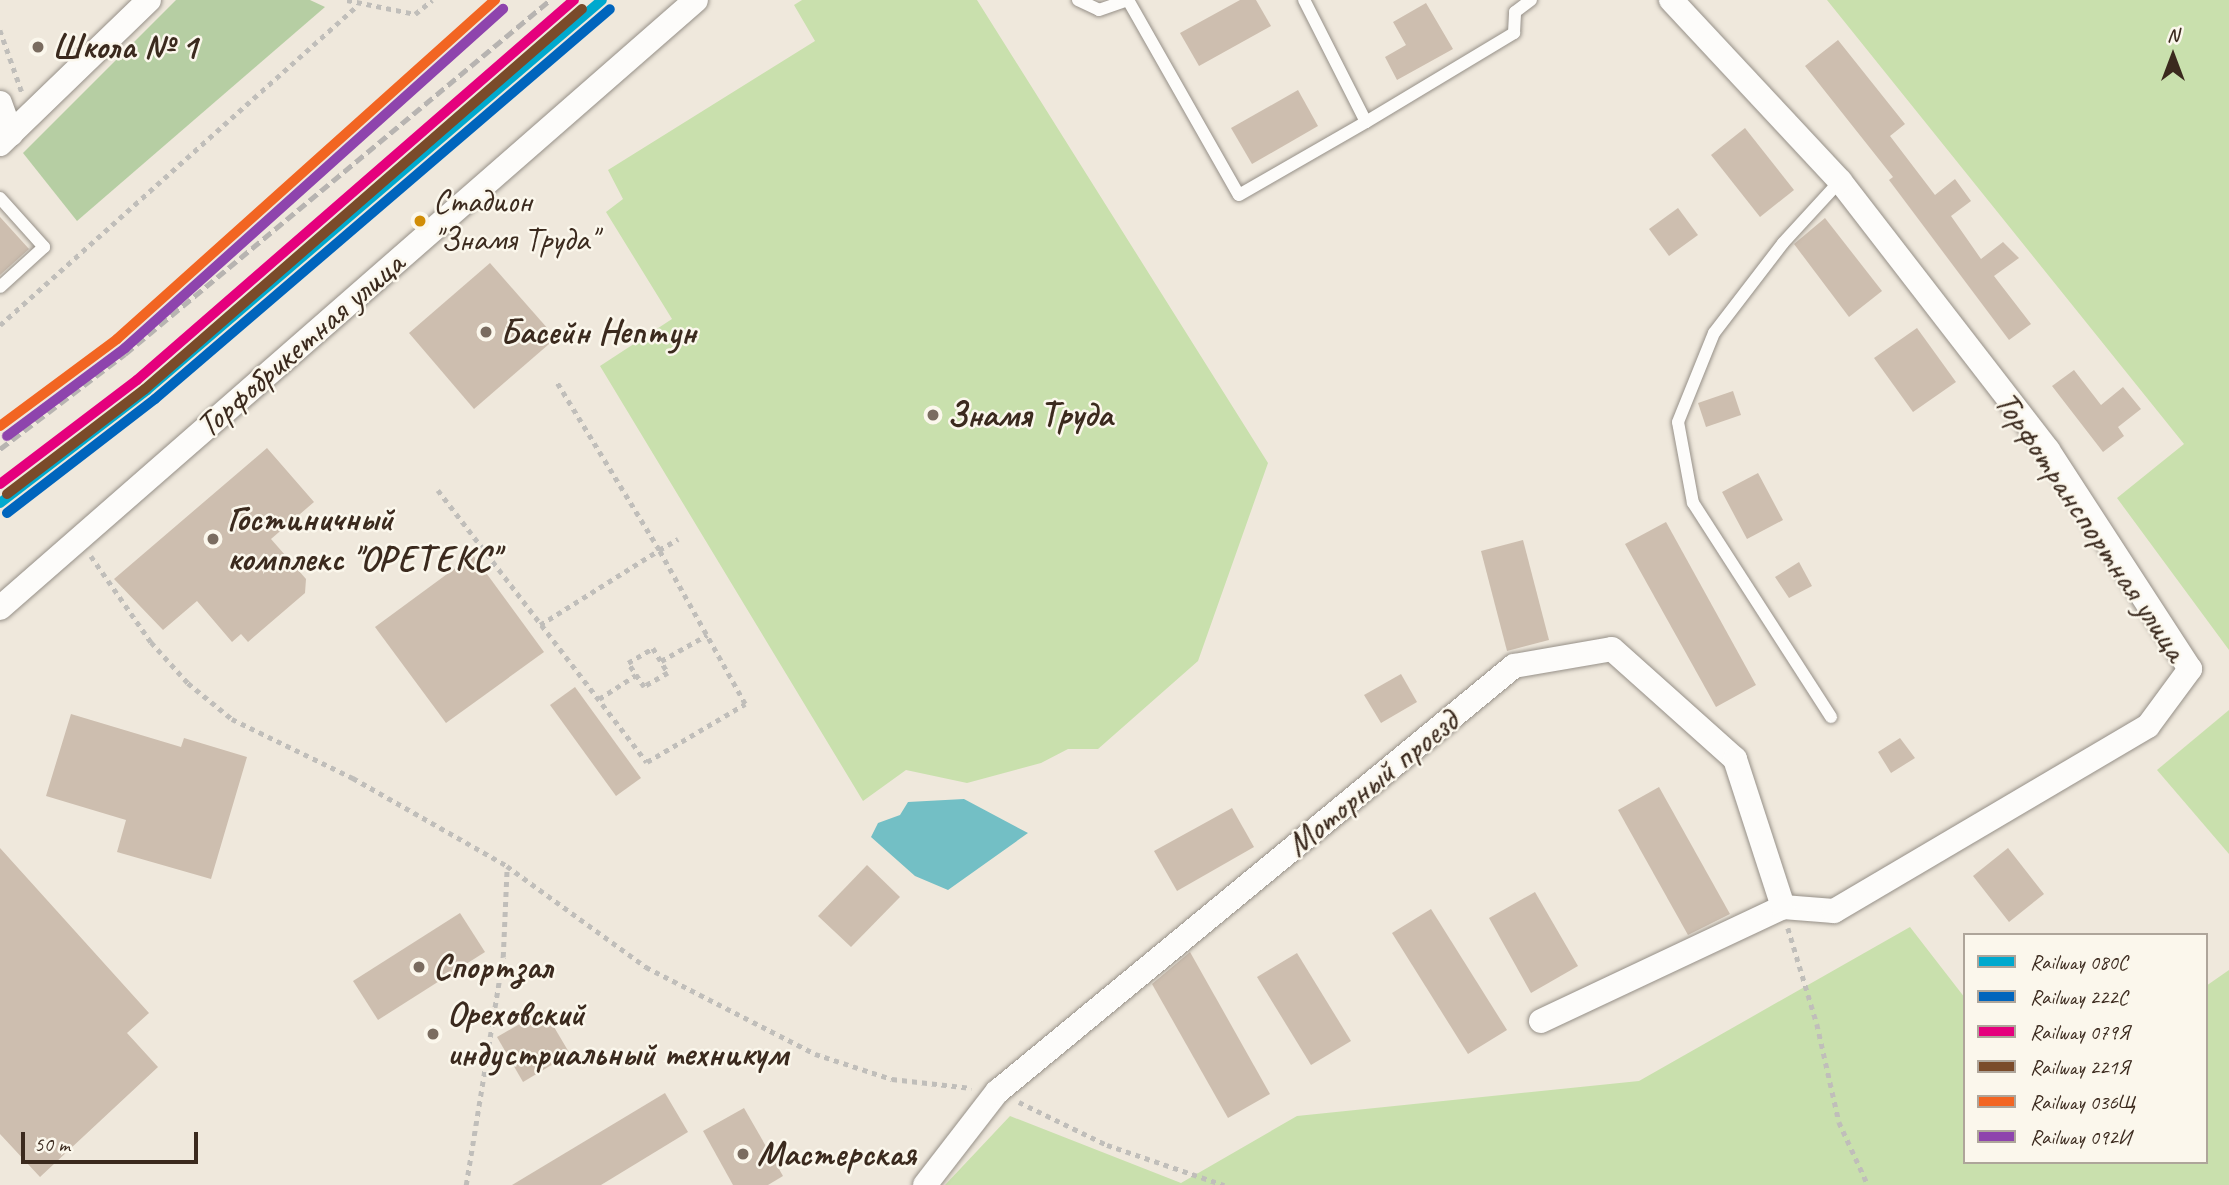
<!DOCTYPE html>
<html>
<head>
<meta charset="utf-8">
<style>
  body { margin:0 }
  #map { position:relative; width:2229px; height:1185px; overflow:hidden; background:#efe8dc; font-family:Caveat,sans-serif }
  div>[style] { position:absolute }
  .green>* { inset:0; background:#c9e0ad }
  .forest>* { inset:0; background:#b6cea3 }
  .water>* { inset:0; background:#73bfc5 }
  .building>* { inset:0; background:#cdbeaf }
  .path>* { height:4.5px; margin-top:-2.25px; transform-origin:0; background:repeating-linear-gradient(90deg,#c0beba 0 5px,transparent 0 10px) }
  .roads { filter:drop-shadow(0 0 2px #969088) drop-shadow(0 0 2px #969088) }
  .lane>* { height:12px; margin:-6px; padding:0 6px; transform-origin:6px; border-radius:6px; background:#fdfcfa }
  .street>* { height:24px; margin:-12px; padding:0 12px; transform-origin:12px; border-radius:12px; background:#fdfcfa }
  .rail>* { height:5px; margin-top:-2.5px; transform-origin:0; background:repeating-linear-gradient(90deg,#b7b4b1 0 10px,transparent 0 15px) }
  .rail-1>* { height:10px; margin:-5px; padding:0 5px; transform-origin:5px; border-radius:5px; background:#00a9ce }
  .rail-2>* { height:10px; margin:-5px; padding:0 5px; transform-origin:5px; border-radius:5px; background:#0065bd }
  .rail-3>* { height:10px; margin:-5px; padding:0 5px; transform-origin:5px; border-radius:5px; background:#e5007d }
  .rail-4>* { height:10px; margin:-5px; padding:0 5px; transform-origin:5px; border-radius:5px; background:#7a4b2a }
  .rail-5>* { height:10px; margin:-5px; padding:0 5px; transform-origin:5px; border-radius:5px; background:#f26522 }
  .rail-6>* { height:10px; margin:-5px; padding:0 5px; transform-origin:5px; border-radius:5px; background:#8e44ad }
  .dots>* { width:19px; height:19px; translate:-50% -50%; box-sizing:border-box; border:4px solid #fbf7ec; border-radius:50% }
  span { translate:-50% -50%; white-space:nowrap; text-align:center; line-height:1.15; -webkit-text-stroke:5px #fbf7ec; paint-order:stroke }
  .bus-label { font-size:33px; color:#3b2a1e }
  .left { translate:0 -50%; text-align:left }
  .poi-label { font-size:35px; color:#3b2a1e; font-weight:700 }
  .street-label { font-size:35px; color:#3b2a1e }
  .legend { position:absolute; left:1963px; top:933px; width:245px; height:231px; box-sizing:border-box; background:#fbf7ec; border:2px solid #aea59a; margin:0; padding:9px 12px; list-style:none; font-size:21px; color:#3b2a1e }
  .legend li { display:flex; align-items:center; gap:14px; height:35px }
  .legend b { width:35px; border:2px solid #aea59a }
  .north { position:absolute; left:2138px; top:21px; width:70px; height:70px; -webkit-text-stroke:5px #fbf7ec; paint-order:stroke; rotate:0deg; font-size:19px; font-weight:700; line-height:28px; text-align:center; color:#3b2a1e }
  .north::after { content:''; display:block; margin:auto; width:24px; height:32px; background:#3b2a1e; clip-path:polygon(50% 0,100% 100%,50% 72%,0 100%) }
  .scale { position:absolute; left:21px; top:1132px; width:177px; height:32px; box-sizing:border-box; border:4px solid #3b2a1e; border-top:0; padding-left:9px; font-size:21px; line-height:24px; white-space:nowrap; color:#3b2a1e; -webkit-text-stroke:5px #fbf7ec; paint-order:stroke }
</style>
</head>
<body>
<div id="map">
  <div class="green">
    <i style="clip-path:polygon(802px 0,977px 0,1268px 463px,1198px 661px,1098px 749px,1068px 749px,1041px 763px,967px 783px,906px 770px,863px 801px,600px 366px,672px 319px,606px 212px,623px 199px,608px 170px,815px 41px,794px 5px)"></i>
    <i style="clip-path:polygon(1827px 0,2229px 0,2229px 650px,2117px 498px,2184px 444px)"></i>
    <i style="clip-path:polygon(2229px 710px,2229px 854px,2157px 770px)"></i>
    <i style="clip-path:polygon(1910px 927px,1965px 998px,1965px 1162px,2206px 1162px,2206px 986px,2229px 970px,2229px 1185px,945px 1185px,1010px 1116px,1181px 1183px,1297px 1116px,1639px 1081px)"></i>
  </div>
  <div class="forest">
    <i style="clip-path:polygon(176px 0,310px 0,325px 7px,77px 221px,23px 153px)"></i>
  </div>
  <div class="water">
    <i style="clip-path:polygon(964px 799px,1028px 833px,948px 890px,915px 876px,871px 837px,878px 823px,900px 815px,908px 802px)"></i>
  </div>
  <div class="building">
    <i style="clip-path:polygon(1240px 0,1256px 0,1271px 26px,1199px 66px,1180px 33px)"></i>
    <i style="clip-path:polygon(1426px 3px,1453px 49px,1397px 80px,1385px 57px,1406px 45px,1393px 22px)"></i>
    <i style="clip-path:polygon(1838px 40px,1905px 124px,1890px 136px,1935px 195px,1955px 179px,1971px 201px,1951px 216px,1981px 259px,2003px 242px,2019px 258px,1994px 276px,2031px 324px,2009px 340px,1889px 180px,1893px 177px,1805px 66px)"></i>
    <i style="clip-path:polygon(1298px 90px,1318px 126px,1252px 164px,1231px 128px)"></i>
    <i style="clip-path:polygon(1745px 128px,1794px 190px,1760px 217px,1711px 155px)"></i>
    <i style="clip-path:polygon(1678px 208px,1698px 235px,1669px 256px,1649px 229px)"></i>
    <i style="clip-path:polygon(0 217px,29px 249px,0 275px)"></i>
    <i style="clip-path:polygon(1825px 218px,1882px 291px,1849px 317px,1794px 244px)"></i>
    <i style="clip-path:polygon(490px 263px,556px 338px,474px 409px,409px 333px)"></i>
    <i style="clip-path:polygon(1917px 328px,1956px 382px,1913px 412px,1874px 358px)"></i>
    <i style="clip-path:polygon(2074px 370px,2101px 405px,2123px 387px,2141px 409px,2118px 427px,2124px 436px,2103px 452px,2052px 386px)"></i>
    <i style="clip-path:polygon(1733px 391px,1741px 415px,1706px 427px,1698px 403px)"></i>
    <i style="clip-path:polygon(267px 448px,314px 502px,271px 539px,306px 579px,305px 593px,248px 642px,241px 634px,232px 642px,197px 601px,163px 630px,114px 579px)"></i>
    <i style="clip-path:polygon(1758px 473px,1783px 520px,1747px 539px,1722px 492px)"></i>
    <i style="clip-path:polygon(1666px 522px,1756px 685px,1716px 707px,1625px 544px)"></i>
    <i style="clip-path:polygon(1523px 540px,1549px 640px,1507px 651px,1481px 551px)"></i>
    <i style="clip-path:polygon(473px 555px,544px 652px,446px 723px,375px 627px)"></i>
    <i style="clip-path:polygon(1799px 562px,1812px 586px,1789px 598px,1775px 577px)"></i>
    <i style="clip-path:polygon(1401px 674px,1417px 702px,1381px 723px,1364px 695px)"></i>
    <i style="clip-path:polygon(575px 687px,641px 778px,616px 796px,550px 705px)"></i>
    <i style="clip-path:polygon(71px 714px,181px 747px,184px 738px,247px 757px,211px 879px,117px 852px,126px 820px,46px 796px)"></i>
    <i style="clip-path:polygon(1900px 738px,1915px 758px,1891px 773px,1878px 752px)"></i>
    <i style="clip-path:polygon(1659px 787px,1730px 914px,1688px 935px,1618px 810px)"></i>
    <i style="clip-path:polygon(1232px 808px,1254px 847px,1177px 891px,1154px 851px)"></i>
    <i style="clip-path:polygon(0 848px,149px 1013px,127px 1033px,158px 1067px,40px 1177px,0 1134px)"></i>
    <i style="clip-path:polygon(2008px 848px,2044px 894px,2009px 922px,1973px 876px)"></i>
    <i style="clip-path:polygon(867px 865px,900px 897px,851px 947px,818px 916px)"></i>
    <i style="clip-path:polygon(1535px 892px,1578px 966px,1531px 993px,1489px 918px)"></i>
    <i style="clip-path:polygon(1431px 909px,1507px 1030px,1468px 1054px,1392px 933px)"></i>
    <i style="clip-path:polygon(460px 913px,485px 952px,378px 1020px,353px 981px)"></i>
    <i style="clip-path:polygon(1190px 952px,1270px 1094px,1228px 1118px,1152px 984px)"></i>
    <i style="clip-path:polygon(1297px 953px,1351px 1041px,1311px 1065px,1257px 977px)"></i>
    <i style="clip-path:polygon(544px 1010px,570px 1054px,523px 1082px,497px 1037px)"></i>
    <i style="clip-path:polygon(665px 1093px,688px 1132px,601px 1185px,512px 1185px)"></i>
    <i style="clip-path:polygon(744px 1108px,783px 1176px,768px 1185px,733px 1185px,703px 1131px)"></i>
  </div>
  <div class="path">
    <i style="left:347px;top:0;width:69px;rotate:11.6deg"></i>
    <i style="left:415px;top:14px;width:22px;rotate:-39deg"></i>
    <i style="left:0;top:30px;width:66px;rotate:70.5deg"></i>
    <i style="left:0;top:325px;width:480px;rotate:-41.8deg"></i>
    <i style="left:438px;top:490px;width:343px;rotate:52.5deg"></i>
    <i style="left:647px;top:762px;width:114px;rotate:-30.6deg"></i>
    <i style="left:745px;top:704px;width:176px;rotate:-119.2deg"></i>
    <i style="left:659px;top:550px;width:22px;rotate:-30deg"></i>
    <i style="left:91px;top:556px;width:105px;rotate:55.1deg"></i>
    <i style="left:151px;top:642px;width:55px;rotate:47.9deg"></i>
    <i style="left:188px;top:683px;width:57px;rotate:39.3deg"></i>
    <i style="left:232px;top:719px;width:135px;rotate:26deg"></i>
    <i style="left:353px;top:778px;width:177px;rotate:29.7deg"></i>
    <i style="left:507px;top:866px;width:172px;rotate:36deg"></i>
    <i style="left:646px;top:967px;width:190px;rotate:27.2deg"></i>
    <i style="left:815px;top:1054px;width:81px;rotate:18deg"></i>
    <i style="left:892px;top:1079px;width:80px;rotate:6.5deg"></i>
    <i style="left:540px;top:625px;width:141px;rotate:-32.2deg"></i>
    <i style="left:659px;top:550px;width:198px;rotate:-121.4deg"></i>
    <i style="left:653px;top:648px;width:29px;rotate:59deg"></i>
    <i style="left:668px;top:673px;width:28px;rotate:150deg"></i>
    <i style="left:644px;top:687px;width:29px;rotate:-124deg"></i>
    <i style="left:628px;top:663px;width:29px;rotate:-31deg"></i>
    <i style="left:661px;top:661px;width:53px;rotate:-29.5deg"></i>
    <i style="left:599px;top:699px;width:44px;rotate:-33deg"></i>
    <i style="left:1788px;top:928px;width:100px;rotate:73.2deg"></i>
    <i style="left:1817px;top:1024px;width:100px;rotate:77.3deg"></i>
    <i style="left:1839px;top:1122px;width:69px;rotate:65.3deg"></i>
    <i style="left:1019px;top:1102px;width:98px;rotate:26deg"></i>
    <i style="left:1107px;top:1145px;width:124px;rotate:18.9deg"></i>
    <i style="left:466px;top:1185px;width:231px;rotate:-80.8deg"></i>
    <i style="left:503px;top:957px;width:90px;rotate:-87.5deg"></i>
  </div>
  <div class="roads">
    <div class="lane">
      <i style="left:1078px;top:0;width:23px;rotate:25deg"></i>
      <i style="left:1099px;top:10px;width:31px;rotate:-19deg"></i>
      <i style="left:1128px;top:0;width:224px;rotate:60.4deg"></i>
      <i style="left:1239px;top:195px;width:146px;rotate:-29.9deg"></i>
      <i style="left:1366px;top:122px;width:137px;rotate:-116.9deg"></i>
      <i style="left:1366px;top:122px;width:173px;rotate:-31deg"></i>
      <i style="left:1514px;top:33px;width:21px;rotate:-87deg"></i>
      <i style="left:1515px;top:12px;width:20px;rotate:-37deg"></i>
      <i style="left:0;top:198px;width:66px;rotate:48.1deg"></i>
      <i style="left:44px;top:247px;width:59px;rotate:137.7deg"></i>
      <i style="left:1831px;top:717px;width:255px;rotate:-122.8deg"></i>
      <i style="left:1693px;top:503px;width:82px;rotate:-100.5deg"></i>
      <i style="left:1678px;top:422px;width:96px;rotate:-68deg"></i>
      <i style="left:1714px;top:333px;width:113px;rotate:-52.5deg"></i>
      <i style="left:1783px;top:243px;width:84px;rotate:-47.4deg"></i>
    </div>
    <div class="street">
      <i style="left:0;top:103px;width:33px;rotate:70deg"></i>
      <i style="left:0;top:144px;width:207px;rotate:-44deg"></i>
      <i style="left:0;top:608px;width:924px;rotate:-41.14deg"></i>
      <i style="left:1541px;top:1021px;width:268px;rotate:-25.2deg"></i>
      <i style="left:1783px;top:907px;width:51px;rotate:4.5deg"></i>
      <i style="left:1834px;top:911px;width:364px;rotate:-30.5deg"></i>
      <i style="left:2148px;top:726px;width:71px;rotate:-53.6deg"></i>
      <i style="left:2190px;top:669px;width:261px;rotate:-123deg"></i>
      <i style="left:2048px;top:450px;width:340px;rotate:-127.7deg"></i>
      <i style="left:1840px;top:181px;width:248px;rotate:-133deg"></i>
      <i style="left:925px;top:1185px;width:118px;rotate:-52.3deg"></i>
      <i style="left:997px;top:1092px;width:670px;rotate:-39.49deg"></i>
      <i style="left:1514px;top:666px;width:99px;rotate:-9.8deg"></i>
      <i style="left:1612px;top:649px;width:165px;rotate:41.8deg"></i>
      <i style="left:1735px;top:759px;width:156px;rotate:72deg"></i>
    </div>
  </div>
  <div class="rail">
    <i style="left:0;top:449px;width:157px;rotate:-37.2deg"></i>
    <i style="left:125px;top:354px;width:553px;rotate:-39.79deg"></i>
  </div>
  <div class="rail-1">
    <i style="left:0;top:503px;width:185px;rotate:-37.5deg"></i>
    <i style="left:147px;top:390px;width:599px;rotate:-40.6deg"></i>
  </div>
  <div class="rail-2">
    <i style="left:7px;top:513px;width:187px;rotate:-37.6deg"></i>
    <i style="left:155px;top:399px;width:599px;rotate:-40.6deg"></i>
  </div>
  <div class="rail-3">
    <i style="left:0;top:484px;width:172px;rotate:-37.2deg"></i>
    <i style="left:137px;top:380px;width:579px;rotate:-41.01deg"></i>
  </div>
  <div class="rail-4">
    <i style="left:7px;top:494px;width:173px;rotate:-37.3deg"></i>
    <i style="left:145px;top:389px;width:579px;rotate:-41.01deg"></i>
  </div>
  <div class="rail-5">
    <i style="left:0;top:426px;width:146px;rotate:-36.6deg"></i>
    <i style="left:117px;top:339px;width:508px;rotate:-41.89deg"></i>
  </div>
  <div class="rail-6">
    <i style="left:7px;top:436px;width:147px;rotate:-36.7deg"></i>
    <i style="left:125px;top:348px;width:508px;rotate:-41.89deg"></i>
  </div>
  <div class="dots">
    <i style="left:38px;top:47px;background:#7a6c60"></i>
    <i style="left:420px;top:221px;background:#d18d06"></i>
    <i style="left:486px;top:332px;background:#7a6c60"></i>
    <i style="left:933px;top:415px;background:#7a6c60"></i>
    <i style="left:213px;top:539px;background:#7a6c60"></i>
    <i style="left:419px;top:967px;background:#7a6c60"></i>
    <i style="left:433px;top:1034px;background:#7a6c60"></i>
    <i style="left:743px;top:1154px;background:#7a6c60"></i>
  </div>
  <div class="bus-label">
    <span class="left" style="left:433px;top:221px">Стадион<br>"Знамя Труда"</span>
  </div>
  <div class="poi-label">
    <span class="left" style="left:52px;top:47px">Школа № 1</span>
    <span class="left" style="left:500px;top:332px">Басейн Нептун</span>
    <span class="left" style="left:947px;top:415px">Знамя Труда</span>
    <span class="left" style="left:227px;top:539px">Гостиничный<br>комплекс "ОРЕТЕКС"</span>
    <span class="left" style="left:433px;top:967px">Спортзал</span>
    <span class="left" style="left:447px;top:1034px">Ореховский<br>индустриальный техникум</span>
    <span class="left" style="left:757px;top:1154px">Мастерская</span>
  </div>
  <div class="street-label">
    <span style="left:300px;top:345px;rotate:-41deg">Торфобрикетная улица</span>
    <span style="left:2091px;top:526px;rotate:56deg">Торфотранспортная улица</span>
    <span style="left:1372px;top:783px;rotate:-39deg">Моторный проезд</span>
  </div>
  <ul class="legend">
  <li><b style="height:9px;background:#00a9ce"></b>Railway 080С</li>
  <li><b style="height:9px;background:#0065bd"></b>Railway 222С</li>
  <li><b style="height:9px;background:#e5007d"></b>Railway 079Я</li>
  <li><b style="height:9px;background:#7a4b2a"></b>Railway 221Я</li>
  <li><b style="height:9px;background:#f26522"></b>Railway 036Щ</li>
  <li><b style="height:9px;background:#8e44ad"></b>Railway 092И</li>
  </ul>
  <div class="north">N</div>
  <div class="scale">50 m</div>
</div>
</body>
</html>
